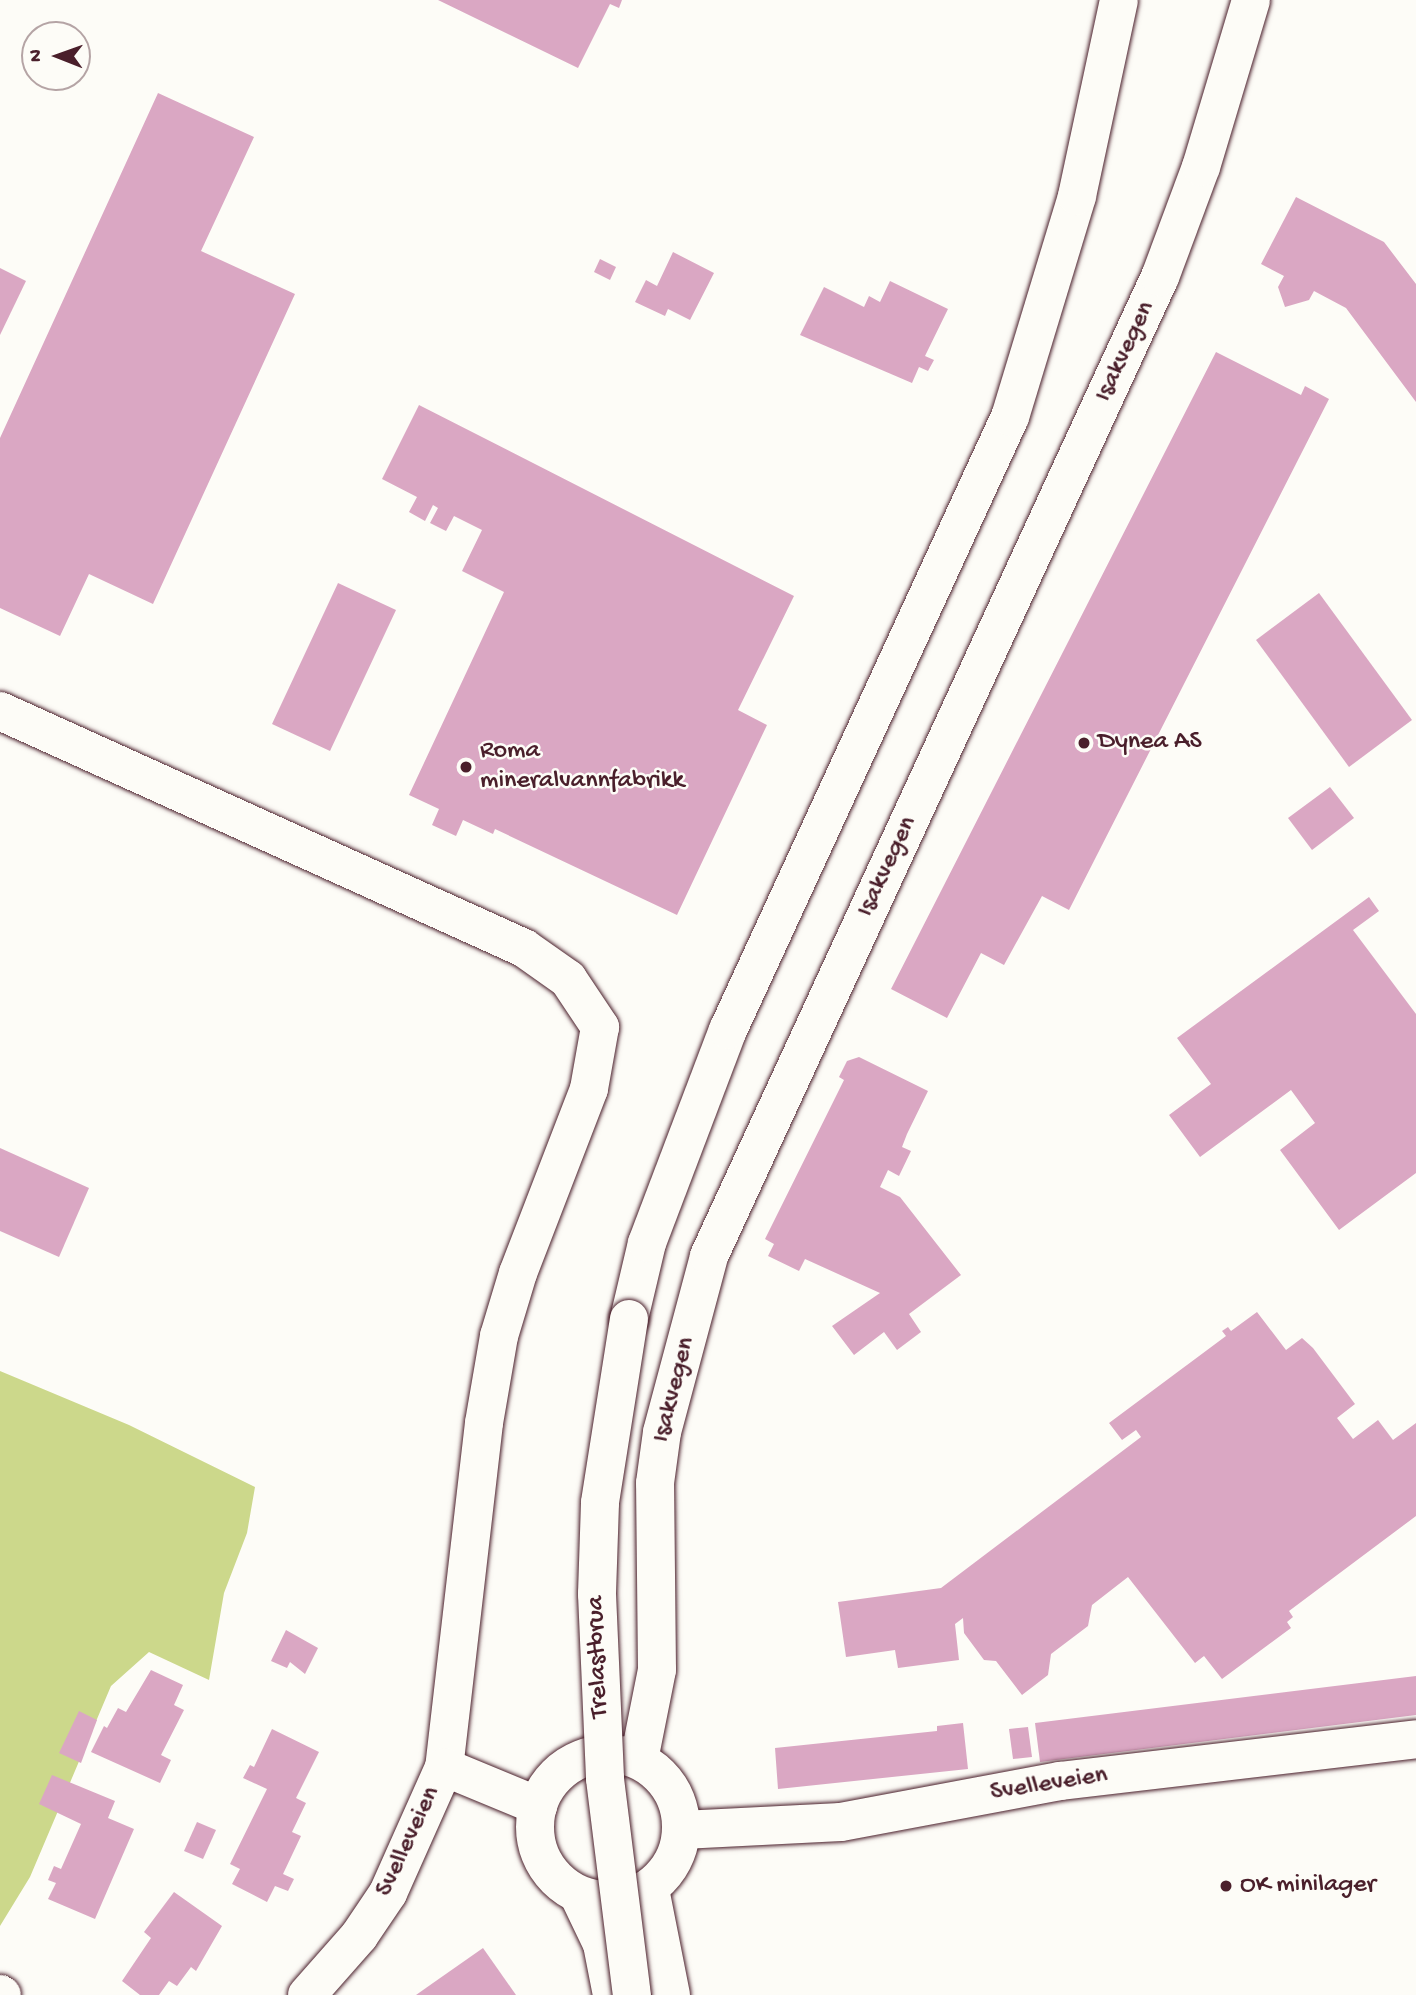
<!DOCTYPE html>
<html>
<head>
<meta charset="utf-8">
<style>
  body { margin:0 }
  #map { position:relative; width:1416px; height:1995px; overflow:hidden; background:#fdfcf7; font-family:"Gochi Hand",sans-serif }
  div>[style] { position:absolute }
  .green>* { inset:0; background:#ccd88b }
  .building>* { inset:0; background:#daa7c3 }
  .roads { filter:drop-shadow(0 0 2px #4a1f2b) drop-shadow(0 0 2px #4a1f2b) }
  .minor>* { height:38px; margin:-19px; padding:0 19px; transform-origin:19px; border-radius:19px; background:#fdfcf7 }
  .tertiary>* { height:38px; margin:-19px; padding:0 19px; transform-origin:19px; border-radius:19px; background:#fdfcf7 }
  .tertiary>.ring { margin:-19px; padding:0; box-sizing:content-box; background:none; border:38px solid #fdfcf7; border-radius:50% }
  .trunk>* { height:38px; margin:-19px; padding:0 19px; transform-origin:19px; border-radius:19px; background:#fdfcf7 }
  .bridges { filter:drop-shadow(0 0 2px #4a1f2b) drop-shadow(0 0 2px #4a1f2b) }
  .trunk-bridge>* { height:38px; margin:-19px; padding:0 19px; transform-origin:19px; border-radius:19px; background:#fdfcf7 }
  .dots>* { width:19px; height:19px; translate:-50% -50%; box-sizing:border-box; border:4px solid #fdfcf7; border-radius:50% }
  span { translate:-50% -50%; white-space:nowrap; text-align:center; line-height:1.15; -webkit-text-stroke:5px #fdfcf7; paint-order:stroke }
  .street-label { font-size:26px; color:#4a1f2b }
  .poi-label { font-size:26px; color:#4a1f2b }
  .left { translate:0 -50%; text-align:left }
  .north { position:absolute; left:21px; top:21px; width:70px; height:70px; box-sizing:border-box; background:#fdfcf7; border:2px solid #b5a4a5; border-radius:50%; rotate:271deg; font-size:19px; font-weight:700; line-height:28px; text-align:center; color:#4a1f2b }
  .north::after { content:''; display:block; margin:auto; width:24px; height:32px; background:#4a1f2b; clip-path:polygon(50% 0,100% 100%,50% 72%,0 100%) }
</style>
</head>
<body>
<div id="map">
  <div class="green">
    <i style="clip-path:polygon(0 1371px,129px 1425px,255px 1487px,247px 1533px,224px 1593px,209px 1680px,149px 1652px,111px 1686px,30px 1877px,0 1926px)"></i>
  </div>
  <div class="building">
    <i style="clip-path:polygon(438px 0,622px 0,619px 8px,610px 4px,578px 68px)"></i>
    <i style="clip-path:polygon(158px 93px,254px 137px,201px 251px,295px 294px,153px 604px,89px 574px,60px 636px,0 608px,0 438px)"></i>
    <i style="clip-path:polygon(1296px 197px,1384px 242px,1416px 284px,1416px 402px,1346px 308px,1314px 291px,1309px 300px,1285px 307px,1278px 287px,1284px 276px,1261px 264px)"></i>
    <i style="clip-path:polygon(673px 252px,714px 273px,690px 320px,668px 309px,665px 316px,635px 302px,646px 280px,657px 286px)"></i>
    <i style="clip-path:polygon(600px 259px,616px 267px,610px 280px,594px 272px)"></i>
    <i style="clip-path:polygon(0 268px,26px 281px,0 335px)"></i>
    <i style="clip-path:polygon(890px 281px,948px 309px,925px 356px,934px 360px,928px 371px,919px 367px,912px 383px,800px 335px,824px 287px,864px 307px,869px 296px,880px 302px)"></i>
    <i style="clip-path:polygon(1216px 352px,1301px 395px,1305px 386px,1329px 399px,1069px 910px,1042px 896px,1004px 965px,981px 953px,947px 1018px,891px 989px)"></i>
    <i style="clip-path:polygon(419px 405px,794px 596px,738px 710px,767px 725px,677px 915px,495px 829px,493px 834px,463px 820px,456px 836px,432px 825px,439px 809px,409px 795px,504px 592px,462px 571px,482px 530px,454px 516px,446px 531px,430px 523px,438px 508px,433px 505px,425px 521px,409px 512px,417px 497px,382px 479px)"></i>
    <i style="clip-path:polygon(338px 583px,396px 610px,330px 751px,272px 724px)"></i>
    <i style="clip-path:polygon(1319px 593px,1412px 720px,1349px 767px,1256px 640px)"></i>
    <i style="clip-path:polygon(1330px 787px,1354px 818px,1312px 850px,1288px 818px)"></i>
    <i style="clip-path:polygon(1369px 897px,1379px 911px,1353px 930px,1416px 1014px,1416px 1173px,1339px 1230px,1280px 1150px,1315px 1123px,1291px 1090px,1200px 1157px,1169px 1115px,1211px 1084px,1177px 1038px)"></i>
    <i style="clip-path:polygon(859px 1057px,928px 1091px,907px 1134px,902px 1147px,911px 1151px,899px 1176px,888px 1170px,880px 1187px,900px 1197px,961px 1275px,909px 1314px,921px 1332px,897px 1350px,884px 1332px,854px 1355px,832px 1326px,880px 1293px,805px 1259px,799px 1271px,768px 1256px,774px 1244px,765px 1239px,844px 1080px,839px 1077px,847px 1061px)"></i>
    <i style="clip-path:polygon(0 1148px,89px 1188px,59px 1257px,0 1231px)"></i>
    <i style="clip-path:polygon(1257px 1312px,1286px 1350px,1302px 1338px,1313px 1348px,1355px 1404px,1337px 1418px,1353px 1439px,1378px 1420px,1393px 1440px,1416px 1423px,1416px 1516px,1289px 1611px,1293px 1617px,1287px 1622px,1291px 1628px,1222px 1679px,1204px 1656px,1195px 1663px,1128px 1577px,1092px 1605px,1088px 1626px,1051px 1654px,1048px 1675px,1022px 1695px,996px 1661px,984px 1660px,964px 1633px,963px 1618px,955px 1624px,959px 1660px,898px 1668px,895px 1650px,846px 1657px,838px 1602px,941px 1588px,1141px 1437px,1136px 1430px,1122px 1440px,1109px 1423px,1226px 1336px,1222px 1331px,1228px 1327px,1231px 1331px)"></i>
    <i style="clip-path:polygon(286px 1630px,318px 1648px,305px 1674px,290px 1662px,287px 1668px,271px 1661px)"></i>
    <i style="clip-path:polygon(151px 1670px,183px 1685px,174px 1705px,184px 1710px,161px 1755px,171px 1760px,160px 1783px,91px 1752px,104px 1726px,107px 1728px,118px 1708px,126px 1712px)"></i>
    <i style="clip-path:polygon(1416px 1676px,1416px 1715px,1040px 1762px,1035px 1723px)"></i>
    <i style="clip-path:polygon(79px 1711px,97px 1720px,81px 1763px,59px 1753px)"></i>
    <i style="clip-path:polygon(963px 1723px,968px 1769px,778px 1789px,775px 1748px,937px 1731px,937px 1726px)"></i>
    <i style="clip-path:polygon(1028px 1727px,1032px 1757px,1013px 1759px,1009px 1729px)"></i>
    <i style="clip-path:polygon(272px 1729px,319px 1752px,296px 1798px,306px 1803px,292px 1832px,301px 1836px,283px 1874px,294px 1879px,288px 1891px,275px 1886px,267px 1902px,232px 1884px,240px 1869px,230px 1864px,267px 1789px,243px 1778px,250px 1765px,254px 1767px)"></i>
    <i style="clip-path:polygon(52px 1775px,115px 1801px,108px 1818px,134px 1829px,95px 1919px,48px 1899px,56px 1883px,48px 1880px,54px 1866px,61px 1869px,81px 1824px,39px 1804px)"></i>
    <i style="clip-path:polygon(197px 1822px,216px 1830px,203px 1859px,184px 1851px)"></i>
    <i style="clip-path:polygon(174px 1892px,222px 1926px,196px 1971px,191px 1967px,177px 1986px,169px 1981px,159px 1995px,140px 1995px,122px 1981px,151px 1938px,144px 1932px)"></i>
    <i style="clip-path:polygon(483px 1948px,516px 1995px,416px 1995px,433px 1983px)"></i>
  </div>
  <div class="roads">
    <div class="minor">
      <i style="left:0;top:711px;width:575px;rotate:24.34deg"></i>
      <i style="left:524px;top:948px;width:54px;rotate:35.2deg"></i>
      <i style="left:568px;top:979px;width:58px;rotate:56.3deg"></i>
      <i style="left:600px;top:1027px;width:63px;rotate:100.1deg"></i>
      <i style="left:589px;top:1089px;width:197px;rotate:111.1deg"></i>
      <i style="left:518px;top:1273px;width:66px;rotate:106.8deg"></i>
      <i style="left:499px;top:1336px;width:88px;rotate:99.8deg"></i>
      <i style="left:484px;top:1423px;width:346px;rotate:96.6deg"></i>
      <i style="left:682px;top:1830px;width:159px;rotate:-2.9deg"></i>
      <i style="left:841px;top:1822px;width:224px;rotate:-10.6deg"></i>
      <i style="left:1061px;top:1781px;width:357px;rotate:-6.7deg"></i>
      <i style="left:0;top:1994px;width:2px;rotate:27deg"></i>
    </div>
    <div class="tertiary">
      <i class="ring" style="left:535px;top:1754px;width:108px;height:108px"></i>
      <i style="left:639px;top:1760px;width:92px;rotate:-78.7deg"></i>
      <i style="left:657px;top:1670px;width:187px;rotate:-90.6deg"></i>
      <i style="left:655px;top:1483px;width:51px;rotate:-82.2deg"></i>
      <i style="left:662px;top:1432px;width:182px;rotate:-75deg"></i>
      <i style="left:709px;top:1256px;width:1078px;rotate:-65.27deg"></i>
      <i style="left:1160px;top:277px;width:117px;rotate:-69.6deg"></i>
      <i style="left:1201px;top:167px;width:174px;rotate:-73.3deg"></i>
      <i style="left:650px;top:1889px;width:108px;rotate:78.8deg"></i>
      <i style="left:579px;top:1896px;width:53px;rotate:64.4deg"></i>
      <i style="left:602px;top:1944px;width:52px;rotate:78.9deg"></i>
      <i style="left:307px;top:1995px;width:79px;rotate:-48.6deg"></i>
      <i style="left:359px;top:1936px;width:52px;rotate:-56deg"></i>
      <i style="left:388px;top:1893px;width:138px;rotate:-66deg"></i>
      <i style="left:444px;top:1767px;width:102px;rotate:22.5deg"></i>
    </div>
    <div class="trunk">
      <i style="left:629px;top:1319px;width:78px;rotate:-76.7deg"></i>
      <i style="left:647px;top:1243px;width:228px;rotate:-69.2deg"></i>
      <i style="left:728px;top:1030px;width:675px;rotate:-65.3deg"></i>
      <i style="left:1010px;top:417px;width:231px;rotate:-73.1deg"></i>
      <i style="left:1077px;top:196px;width:200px;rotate:-77.9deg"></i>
    </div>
  </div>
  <div class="bridges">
    <div class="trunk-bridge">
      <i style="left:629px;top:1319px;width:186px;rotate:99deg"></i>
      <i style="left:600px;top:1503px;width:91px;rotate:91.9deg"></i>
      <i style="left:597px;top:1594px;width:185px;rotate:87.5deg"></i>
      <i style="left:605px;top:1779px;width:218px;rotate:82.9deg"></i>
    </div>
  </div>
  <div class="dots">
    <i style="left:1084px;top:743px;background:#4a1f2b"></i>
    <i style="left:466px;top:767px;background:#4a1f2b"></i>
    <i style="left:1226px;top:1886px;background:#4a1f2b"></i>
  </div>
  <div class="street-label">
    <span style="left:1126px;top:352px;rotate:-65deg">Isakvegen</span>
    <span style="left:888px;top:867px;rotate:-65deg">Isakvegen</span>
    <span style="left:675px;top:1390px;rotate:-76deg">Isakvegen</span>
    <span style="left:599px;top:1657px;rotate:-92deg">Trelastbrua</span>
    <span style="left:1049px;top:1785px;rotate:-9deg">Svelleveien</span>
    <span style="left:409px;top:1842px;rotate:-65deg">Svelleveien</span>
  </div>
  <div class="poi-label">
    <span class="left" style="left:1098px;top:743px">Dynea AS</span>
    <span class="left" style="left:480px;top:767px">Roma<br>mineralvannfabrikk</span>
    <span class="left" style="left:1240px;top:1886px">OK minilager</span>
  </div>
  <div class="north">N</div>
</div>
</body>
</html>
